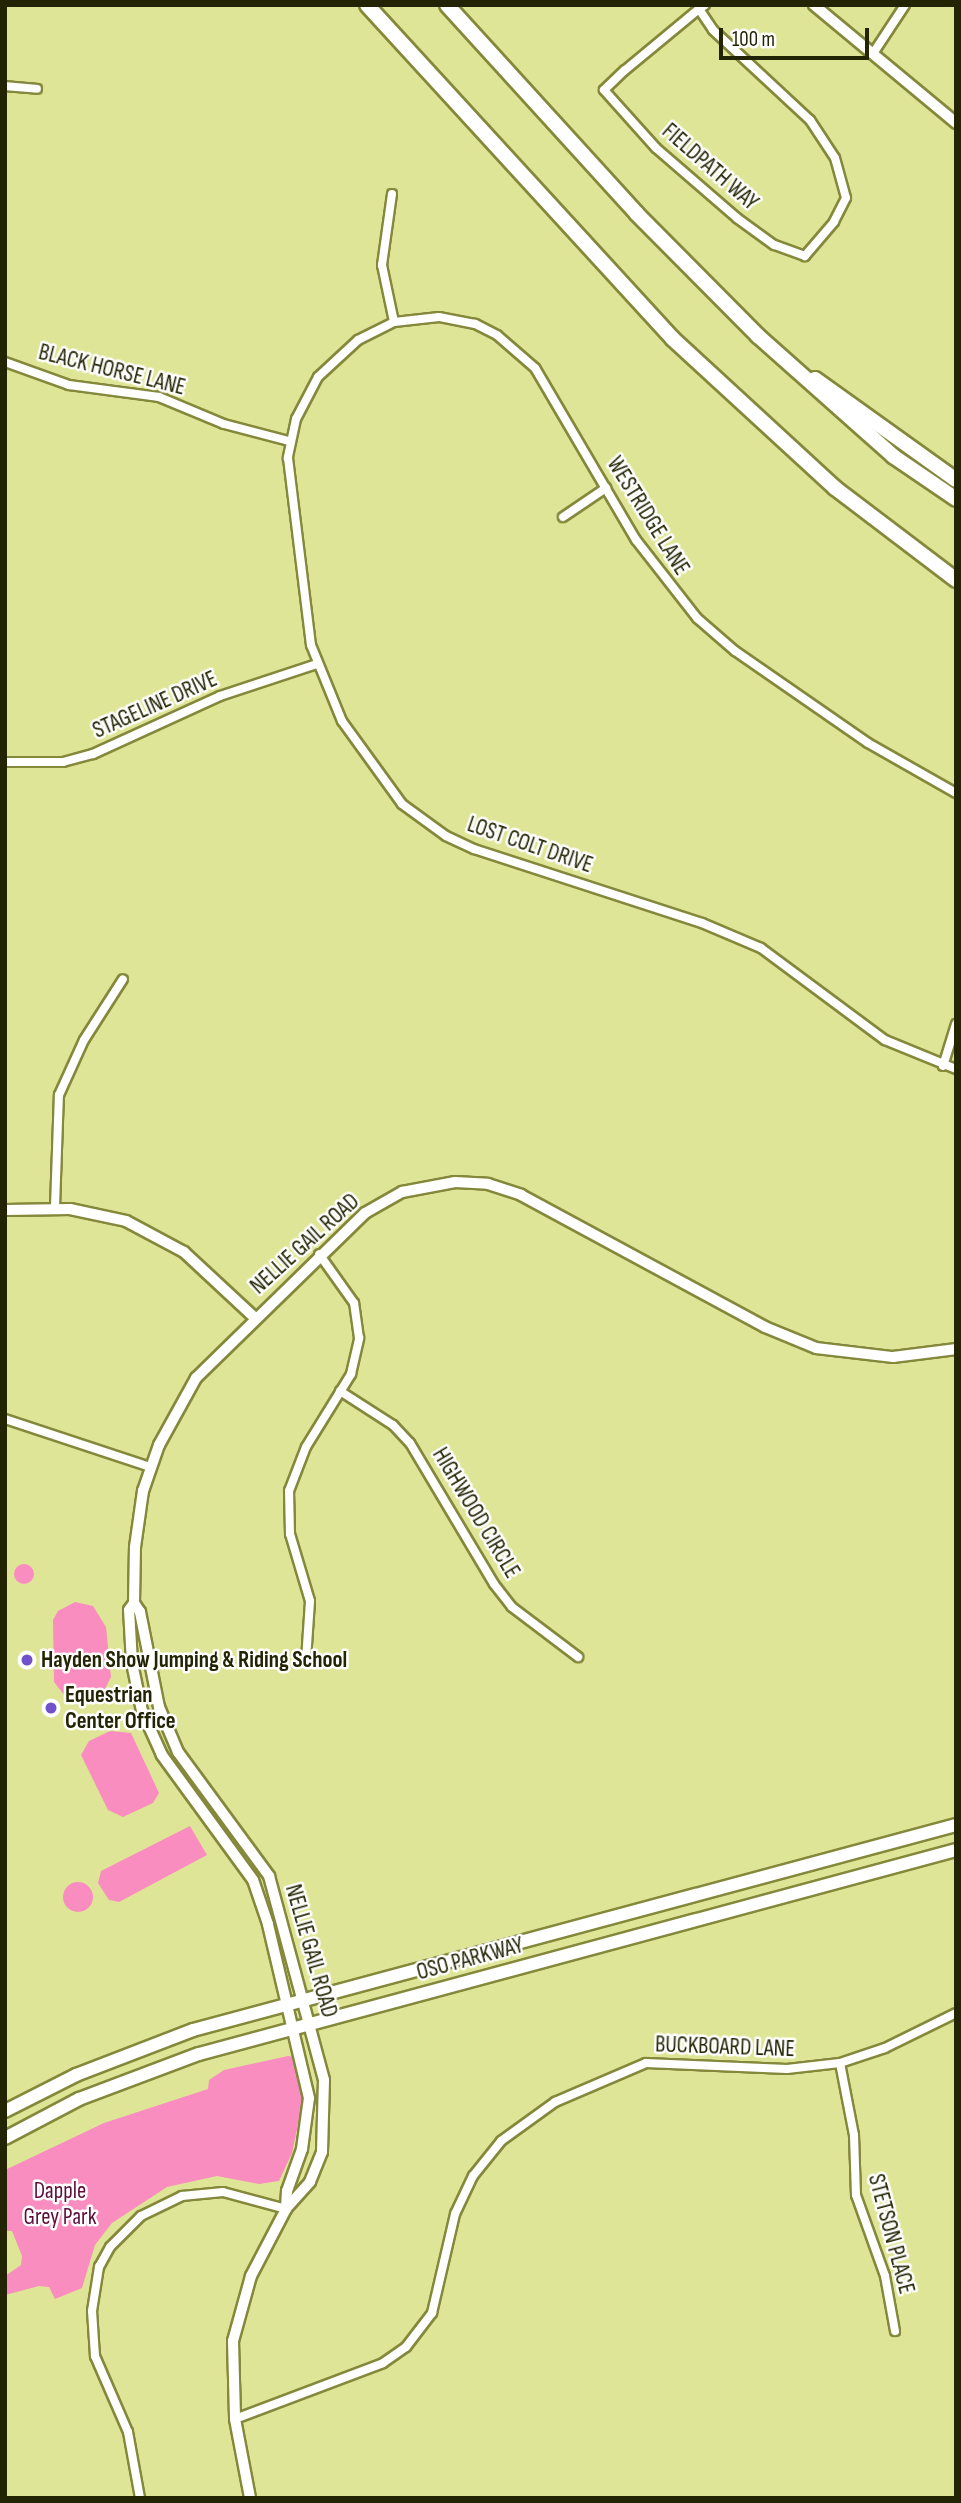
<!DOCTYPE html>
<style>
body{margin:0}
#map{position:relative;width:961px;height:2503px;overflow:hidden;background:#dfe596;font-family:"Sofia Sans Condensed",sans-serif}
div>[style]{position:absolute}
.green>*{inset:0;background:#f98dbf}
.round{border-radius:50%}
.roads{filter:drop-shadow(2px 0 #84883b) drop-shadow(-2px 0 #84883b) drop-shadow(0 2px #84883b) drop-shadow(0 -2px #84883b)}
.minor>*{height:8px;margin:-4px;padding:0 4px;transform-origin:4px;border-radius:4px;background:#fff}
.tertiary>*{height:10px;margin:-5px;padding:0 5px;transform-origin:5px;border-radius:5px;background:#fff}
.primary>*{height:12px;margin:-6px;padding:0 6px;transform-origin:6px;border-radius:6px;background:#fff}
.motorway>*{height:14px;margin:-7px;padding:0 7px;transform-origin:7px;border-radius:7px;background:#fff}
.dots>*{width:19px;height:19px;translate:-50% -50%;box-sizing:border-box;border:4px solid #fff;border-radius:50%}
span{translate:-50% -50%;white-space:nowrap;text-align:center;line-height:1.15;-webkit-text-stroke:5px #fff;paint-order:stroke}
.street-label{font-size:23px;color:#222403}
.poi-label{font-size:23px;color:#222403;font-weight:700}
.left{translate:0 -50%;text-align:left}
.park-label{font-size:23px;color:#5c0d3a}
.frame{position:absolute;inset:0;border:7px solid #222403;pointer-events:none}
.scale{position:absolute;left:719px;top:28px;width:150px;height:32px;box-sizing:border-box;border:4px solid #222403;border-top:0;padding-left:9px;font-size:21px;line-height:24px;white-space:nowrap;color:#222403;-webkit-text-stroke:5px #fff;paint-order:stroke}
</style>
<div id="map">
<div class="green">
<i class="round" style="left:14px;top:1564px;width:20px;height:20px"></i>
<i style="clip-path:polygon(75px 1602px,93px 1606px,106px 1627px,111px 1677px,103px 1693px,88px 1703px,65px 1696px,54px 1682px,53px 1620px,58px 1611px)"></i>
<i style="clip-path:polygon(110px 1731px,131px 1733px,159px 1793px,153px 1803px,123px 1817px,108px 1810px,81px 1755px,89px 1741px)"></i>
<i style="clip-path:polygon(190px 1826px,207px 1855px,119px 1902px,109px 1900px,98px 1883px,101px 1871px)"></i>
<i class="round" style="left:63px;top:1882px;width:30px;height:30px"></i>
<i style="clip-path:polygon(288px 2056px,295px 2057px,301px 2077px,302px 2105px,292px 2153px,279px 2181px,259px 2184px,217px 2176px,167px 2187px,112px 2223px,95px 2245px,82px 2288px,55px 2299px,49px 2287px,39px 2286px,5px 2295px,5px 2276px,21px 2265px,22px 2256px,12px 2231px,5px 2231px,5px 2170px,104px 2123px,208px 2089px,209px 2080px,224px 2070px)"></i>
</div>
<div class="roads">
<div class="minor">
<i style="left:699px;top:9px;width:25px;rotate:56deg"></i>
<i style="left:713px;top:30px;width:132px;rotate:42.9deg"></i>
<i style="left:810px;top:120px;width:45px;rotate:56.7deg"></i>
<i style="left:835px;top:158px;width:41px;rotate:74.6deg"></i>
<i style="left:846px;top:198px;width:27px;rotate:117deg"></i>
<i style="left:834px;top:222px;width:45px;rotate:130.5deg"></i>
<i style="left:805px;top:256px;width:33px;rotate:-160deg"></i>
<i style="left:774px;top:245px;width:46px;rotate:-143.9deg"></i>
<i style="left:737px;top:218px;width:107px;rotate:-139.2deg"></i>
<i style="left:656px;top:148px;width:78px;rotate:-131.9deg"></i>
<i style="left:604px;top:90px;width:28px;rotate:-44deg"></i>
<i style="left:624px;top:71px;width:97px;rotate:-39.6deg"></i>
<i style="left:699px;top:9px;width:7px;rotate:-34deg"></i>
<i style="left:874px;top:52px;width:56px;rotate:-56.6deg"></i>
<i style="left:5px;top:86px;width:32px;rotate:5deg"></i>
<i style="left:392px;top:194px;width:72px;rotate:98deg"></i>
<i style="left:382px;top:265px;width:58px;rotate:78.1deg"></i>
<i style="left:5px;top:362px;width:68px;rotate:19.8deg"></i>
<i style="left:69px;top:385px;width:91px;rotate:7.6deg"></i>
<i style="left:159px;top:397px;width:70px;rotate:22.6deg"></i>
<i style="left:224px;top:424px;width:67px;rotate:14.7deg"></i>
<i style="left:563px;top:517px;width:52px;rotate:-34deg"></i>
<i style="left:5px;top:762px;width:58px"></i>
<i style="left:63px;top:762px;width:31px;rotate:-15deg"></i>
<i style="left:93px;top:754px;width:140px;rotate:-24.5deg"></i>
<i style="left:220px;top:696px;width:102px;rotate:-18.3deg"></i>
<i style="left:956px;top:793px;width:101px;rotate:-150.4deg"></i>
<i style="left:868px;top:743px;width:162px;rotate:-145.3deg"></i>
<i style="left:735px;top:651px;width:50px;rotate:-139deg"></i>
<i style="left:697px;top:618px;width:99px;rotate:-128deg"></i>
<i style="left:636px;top:540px;width:199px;rotate:-120.4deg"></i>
<i style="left:535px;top:368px;width:50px;rotate:-139deg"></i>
<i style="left:497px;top:335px;width:25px;rotate:-153deg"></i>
<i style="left:475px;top:324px;width:37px;rotate:-169deg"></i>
<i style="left:439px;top:317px;width:45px;rotate:173.7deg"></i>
<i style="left:394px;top:322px;width:40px;rotate:153.4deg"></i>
<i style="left:358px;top:340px;width:54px;rotate:137.2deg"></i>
<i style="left:318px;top:377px;width:47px;rotate:117.6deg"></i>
<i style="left:296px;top:419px;width:40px;rotate:102deg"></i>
<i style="left:288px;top:458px;width:188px;rotate:83deg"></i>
<i style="left:311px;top:645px;width:82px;rotate:67.8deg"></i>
<i style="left:342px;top:721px;width:102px;rotate:54.1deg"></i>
<i style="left:402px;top:804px;width:54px;rotate:36deg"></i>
<i style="left:446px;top:836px;width:31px;rotate:25deg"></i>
<i style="left:474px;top:849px;width:240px;rotate:18deg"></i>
<i style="left:702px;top:923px;width:64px;rotate:23deg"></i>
<i style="left:761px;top:948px;width:154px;rotate:36.6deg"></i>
<i style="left:885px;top:1040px;width:77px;rotate:22.2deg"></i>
<i style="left:943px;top:1066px;width:44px;rotate:-72.8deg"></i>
<i style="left:55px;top:1207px;width:112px;rotate:-88deg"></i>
<i style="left:59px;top:1095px;width:60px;rotate:-65.6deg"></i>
<i style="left:84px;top:1040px;width:72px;rotate:-57.4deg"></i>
<i style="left:340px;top:1391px;width:63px;rotate:32.7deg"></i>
<i style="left:393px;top:1425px;width:25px;rotate:47deg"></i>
<i style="left:410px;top:1443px;width:164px;rotate:59.2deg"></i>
<i style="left:494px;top:1584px;width:29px;rotate:52deg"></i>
<i style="left:512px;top:1607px;width:83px;rotate:37.1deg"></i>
<i style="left:5px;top:1419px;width:153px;rotate:18.3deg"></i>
<i style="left:306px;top:1660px;width:59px;rotate:-86.1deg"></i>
<i style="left:310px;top:1601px;width:70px;rotate:-106.6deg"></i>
<i style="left:290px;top:1534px;width:43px;rotate:-91.3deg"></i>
<i style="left:289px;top:1491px;width:47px;rotate:-68.9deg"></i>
<i style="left:306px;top:1447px;width:86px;rotate:-58.3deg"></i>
<i style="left:351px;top:1374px;width:37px;rotate:-77deg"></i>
<i style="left:359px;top:1338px;width:35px;rotate:-98deg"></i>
<i style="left:354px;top:1303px;width:60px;rotate:-125.5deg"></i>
<i style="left:840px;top:2063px;width:73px;rotate:79deg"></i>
<i style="left:854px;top:2135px;width:60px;rotate:88.1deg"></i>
<i style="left:856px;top:2195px;width:86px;rotate:70.3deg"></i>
<i style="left:885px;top:2276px;width:56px;rotate:79.7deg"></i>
<i style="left:235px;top:2419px;width:158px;rotate:-20.7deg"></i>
<i style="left:383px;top:2363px;width:28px;rotate:-35deg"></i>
<i style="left:406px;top:2347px;width:43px;rotate:-52.6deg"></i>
<i style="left:432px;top:2313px;width:102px;rotate:-76.9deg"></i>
<i style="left:455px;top:2214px;width:42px;rotate:-64.7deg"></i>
<i style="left:473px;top:2176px;width:45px;rotate:-51.3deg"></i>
<i style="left:501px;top:2141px;width:67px;rotate:-35.8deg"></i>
<i style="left:555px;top:2102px;width:99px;rotate:-23.2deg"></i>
<i style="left:646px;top:2063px;width:141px;rotate:2.4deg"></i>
<i style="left:787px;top:2069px;width:53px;rotate:-6.5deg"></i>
<i style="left:840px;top:2063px;width:47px;rotate:-18.4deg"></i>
<i style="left:885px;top:2048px;width:79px;rotate:-26.2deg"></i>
<i style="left:140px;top:2498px;width:67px;rotate:-100.3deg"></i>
<i style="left:128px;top:2432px;width:83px;rotate:-113.5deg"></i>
<i style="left:95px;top:2356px;width:45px;rotate:-93.8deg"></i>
<i style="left:92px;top:2311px;width:45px;rotate:-81deg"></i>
<i style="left:99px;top:2267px;width:23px;rotate:-61deg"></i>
<i style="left:110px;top:2247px;width:44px;rotate:-45deg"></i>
<i style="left:141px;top:2216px;width:46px;rotate:-26deg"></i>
<i style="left:182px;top:2196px;width:41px;rotate:-5.6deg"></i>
<i style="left:223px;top:2192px;width:65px;rotate:15.1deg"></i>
</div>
<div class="tertiary">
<i style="left:814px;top:5px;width:185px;rotate:39.7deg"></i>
<i style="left:5px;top:1210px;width:65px;rotate:-0.9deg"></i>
<i style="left:70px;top:1209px;width:57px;rotate:12.1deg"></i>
<i style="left:126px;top:1221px;width:66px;rotate:28.1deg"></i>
<i style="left:184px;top:1252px;width:96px;rotate:42.9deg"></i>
<i style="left:134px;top:1603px;width:11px;rotate:56deg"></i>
<i style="left:140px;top:1612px;width:97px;rotate:78.7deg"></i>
<i style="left:159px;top:1707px;width:49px;rotate:67.1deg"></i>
<i style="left:178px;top:1752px;width:154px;rotate:53.7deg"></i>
<i style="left:269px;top:1876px;width:211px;rotate:74.9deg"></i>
<i style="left:324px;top:2080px;width:72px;rotate:91.6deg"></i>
<i style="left:322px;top:2152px;width:32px;rotate:112deg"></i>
<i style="left:310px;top:2182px;width:36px;rotate:132deg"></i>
<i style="left:286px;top:2209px;width:76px;rotate:117.6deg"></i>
<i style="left:251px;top:2276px;width:67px;rotate:105.5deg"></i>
<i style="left:233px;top:2341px;width:78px;rotate:88.5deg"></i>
<i style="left:235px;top:2419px;width:80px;rotate:79.2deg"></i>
<i style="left:286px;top:2209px;width:18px;rotate:-87deg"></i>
<i style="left:287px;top:2191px;width:45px;rotate:-70.3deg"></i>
<i style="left:302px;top:2149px;width:51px;rotate:-82.2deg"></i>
<i style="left:309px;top:2098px;width:179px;rotate:-103.3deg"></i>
<i style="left:268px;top:1924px;width:46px;rotate:-108.8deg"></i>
<i style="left:253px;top:1880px;width:155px;rotate:-126.1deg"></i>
<i style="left:162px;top:1755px;width:48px;rotate:-114.4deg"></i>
<i style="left:142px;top:1711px;width:49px;rotate:-101.8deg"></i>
<i style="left:132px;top:1663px;width:53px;rotate:-93.2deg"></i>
<i style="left:129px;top:1610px;width:9px;rotate:-54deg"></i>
<i style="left:134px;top:1603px;width:56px;rotate:-89deg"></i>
<i style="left:135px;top:1547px;width:57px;rotate:-81.9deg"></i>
<i style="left:143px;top:1491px;width:49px;rotate:-70.8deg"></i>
<i style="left:159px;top:1445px;width:77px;rotate:-61.1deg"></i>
<i style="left:196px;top:1378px;width:236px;rotate:-44.3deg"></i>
<i style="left:365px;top:1213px;width:43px;rotate:-29.6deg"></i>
<i style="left:402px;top:1192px;width:54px;rotate:-10.7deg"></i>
<i style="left:455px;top:1182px;width:33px;rotate:3deg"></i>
<i style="left:488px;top:1184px;width:35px;rotate:18deg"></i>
<i style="left:521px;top:1195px;width:277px;rotate:28.4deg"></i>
<i style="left:765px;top:1327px;width:55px;rotate:22.4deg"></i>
<i style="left:816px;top:1348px;width:78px;rotate:6.7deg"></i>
<i style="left:893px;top:1357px;width:64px;rotate:-7.2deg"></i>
</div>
<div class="primary">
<i style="left:5px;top:2111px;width:80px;rotate:-26.9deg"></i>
<i style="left:76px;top:2075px;width:125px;rotate:-21deg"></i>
<i style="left:193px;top:2030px;width:790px;rotate:-15.04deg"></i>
<i style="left:5px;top:2138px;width:84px;rotate:-27.8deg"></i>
<i style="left:79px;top:2099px;width:128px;rotate:-20.6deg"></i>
<i style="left:199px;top:2054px;width:784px;rotate:-15.08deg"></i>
</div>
<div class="motorway">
<i style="left:367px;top:5px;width:453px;rotate:47.5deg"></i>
<i style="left:673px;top:339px;width:220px;rotate:42.6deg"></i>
<i style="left:835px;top:488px;width:152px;rotate:37.2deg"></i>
<i style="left:447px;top:5px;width:282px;rotate:47.7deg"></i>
<i style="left:637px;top:214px;width:172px;rotate:45.2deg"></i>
<i style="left:758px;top:336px;width:181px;rotate:41.6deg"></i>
<i style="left:893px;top:456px;width:76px;rotate:34.3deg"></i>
<i style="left:815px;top:379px;width:173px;rotate:35.6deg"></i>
</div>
</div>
<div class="dots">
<i style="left:27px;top:1660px;background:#7252cb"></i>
<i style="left:51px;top:1708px;background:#7252cb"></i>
</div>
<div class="street-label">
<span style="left:710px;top:167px;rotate:41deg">FIELDPATH WAY</span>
<span style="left:112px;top:370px;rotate:14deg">BLACK HORSE LANE</span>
<span style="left:648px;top:516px;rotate:58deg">WESTRIDGE LANE</span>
<span style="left:155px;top:705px;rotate:-24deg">STAGELINE DRIVE</span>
<span style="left:530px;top:845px;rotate:19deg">LOST COLT DRIVE</span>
<span style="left:305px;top:1244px;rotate:-42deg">NELLIE GAIL ROAD</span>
<span style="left:476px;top:1513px;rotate:59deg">HIGHWOOD CIRCLE</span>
<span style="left:311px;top:1951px;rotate:74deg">NELLIE GAIL ROAD</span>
<span style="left:470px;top:1959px;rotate:-15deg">OSO PARKWAY</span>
<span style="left:725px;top:2047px;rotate:2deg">BUCKBOARD LANE</span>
<span style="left:891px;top:2234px;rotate:75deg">STETSON PLACE</span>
</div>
<div class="poi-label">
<span class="left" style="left:41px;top:1660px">Hayden Show Jumping &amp; Riding School</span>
<span class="left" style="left:65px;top:1708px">Equestrian<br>Center Office</span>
</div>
<div class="park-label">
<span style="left:60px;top:2204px">Dapple<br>Grey Park</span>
</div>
<div class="frame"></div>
<div class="scale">100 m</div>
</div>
